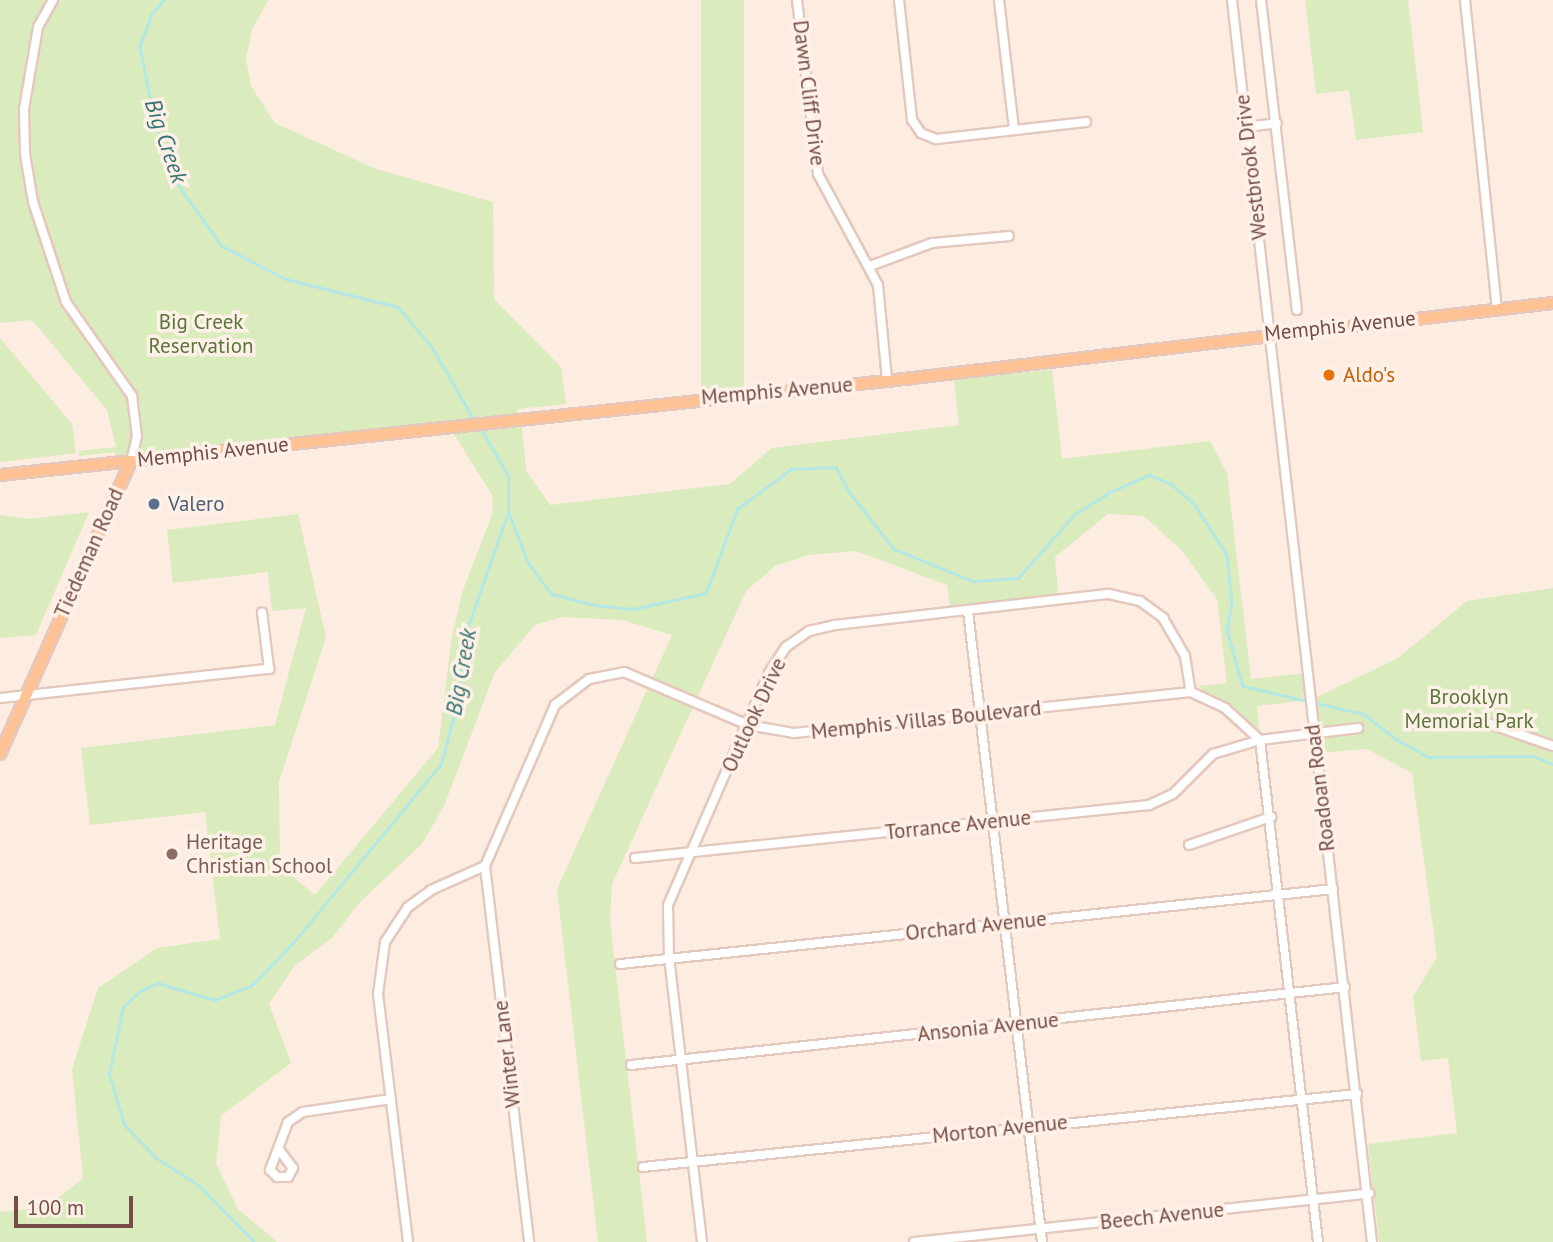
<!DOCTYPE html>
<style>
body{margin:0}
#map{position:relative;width:1553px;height:1242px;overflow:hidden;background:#fdece0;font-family:"PT Sans",sans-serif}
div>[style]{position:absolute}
.green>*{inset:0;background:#daebbe;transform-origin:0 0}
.stream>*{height:2.5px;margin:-1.25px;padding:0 1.25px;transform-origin:1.25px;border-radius:1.25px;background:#b3e8e5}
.roads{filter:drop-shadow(2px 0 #e4c8be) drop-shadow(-2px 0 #e4c8be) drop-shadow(0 2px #e4c8be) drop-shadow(0 -2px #e4c8be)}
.minor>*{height:8px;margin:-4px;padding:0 4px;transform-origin:4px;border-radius:4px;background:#fff}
.major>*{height:10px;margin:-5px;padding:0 5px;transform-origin:5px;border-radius:5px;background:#ffc295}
.dots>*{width:19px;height:19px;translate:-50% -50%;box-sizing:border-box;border:4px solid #fff1e7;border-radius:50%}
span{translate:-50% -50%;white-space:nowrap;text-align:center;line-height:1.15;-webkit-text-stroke:7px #fff1e7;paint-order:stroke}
.street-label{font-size:21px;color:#754d46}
.park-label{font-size:21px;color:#58763b}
.food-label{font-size:21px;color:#c56008}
.left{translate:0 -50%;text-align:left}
.service-label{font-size:21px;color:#4e5e75}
.education-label{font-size:21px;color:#785e54}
.water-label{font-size:23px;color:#367573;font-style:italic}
.scale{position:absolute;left:14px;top:1196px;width:119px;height:32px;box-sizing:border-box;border:4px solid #754d46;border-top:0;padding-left:9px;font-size:21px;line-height:24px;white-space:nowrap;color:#754d46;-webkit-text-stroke:5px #fff1e7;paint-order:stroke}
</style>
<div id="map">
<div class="green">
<i style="clip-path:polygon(0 0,268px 0,252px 30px,246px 59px,251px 86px,275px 123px,376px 169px,493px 202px,494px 299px,561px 367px,566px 404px,517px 409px,517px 419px,114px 463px,115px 452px,79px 456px,79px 451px,116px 447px,107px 410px,32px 320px,0 323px)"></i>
<i style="left:701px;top:0;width:43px;height:388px"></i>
<i style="clip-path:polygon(1305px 0,1408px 0,1423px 132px,1356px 140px,1349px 90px,1316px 94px)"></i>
<i style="clip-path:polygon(0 338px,72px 424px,76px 453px,0 462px)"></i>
<i style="clip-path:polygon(1052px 370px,1062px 459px,1210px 441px,1227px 473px,1251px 679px,1307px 673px,1311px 700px,1398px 658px,1467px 601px,1553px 588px,1553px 1242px,1379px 1242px,1368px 1144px,1457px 1133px,1448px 1058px,1421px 1061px,1413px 997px,1437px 957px,1412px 773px,1367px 749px,1316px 753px,1310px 700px,1257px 706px,1259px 730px,1198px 686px,1227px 683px,1217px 599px,1182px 551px,1144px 516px,1108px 514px,1055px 557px,1058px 594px,950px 606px,947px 585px,856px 551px,808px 555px,775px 566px,746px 591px,612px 884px,610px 921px,647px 1242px,598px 1242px,557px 889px,672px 635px,622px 620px,564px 617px,536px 624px,495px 672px,444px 806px,422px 844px,360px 902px,332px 938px,295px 965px,269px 1004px,291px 1063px,221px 1116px,216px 1164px,238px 1209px,277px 1242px,0 1242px,0 1212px,46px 1207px,83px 1178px,72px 1069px,98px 988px,157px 948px,220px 939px,205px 812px,90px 825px,81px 748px,275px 725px,306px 608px,272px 611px,268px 572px,173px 583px,167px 530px,298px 514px,326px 637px,279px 782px,280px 866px,315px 895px,438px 748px,452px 636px,462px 593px,493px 512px,492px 495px,454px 434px,522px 427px,526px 471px,550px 505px,730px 484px,772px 448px,959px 425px,954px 379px)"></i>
<i style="clip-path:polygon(89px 512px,36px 635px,0 638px,0 515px,30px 519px)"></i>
</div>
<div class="stream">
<i style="left:164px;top:0;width:19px;rotate:129deg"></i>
<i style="left:152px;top:15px;width:34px;rotate:111deg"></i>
<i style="left:140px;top:47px;width:81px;rotate:78.6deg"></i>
<i style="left:156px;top:126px;width:68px;rotate:68.4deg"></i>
<i style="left:181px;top:189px;width:70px;rotate:54.3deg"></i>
<i style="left:222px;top:246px;width:72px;rotate:27.3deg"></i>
<i style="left:286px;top:279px;width:115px;rotate:14deg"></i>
<i style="left:398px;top:307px;width:52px;rotate:49.6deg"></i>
<i style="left:432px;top:347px;width:86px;rotate:59.8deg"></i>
<i style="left:509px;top:513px;width:55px;rotate:68.6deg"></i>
<i style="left:529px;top:564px;width:38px;rotate:53deg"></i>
<i style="left:552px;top:594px;width:44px;rotate:14.3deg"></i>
<i style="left:595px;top:605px;width:38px;rotate:6deg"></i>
<i style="left:633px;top:609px;width:75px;rotate:-12.4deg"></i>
<i style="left:706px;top:593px;width:90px;rotate:-69.7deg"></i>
<i style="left:737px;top:509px;width:67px;rotate:-36.5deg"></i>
<i style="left:791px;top:469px;width:45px;rotate:-2.5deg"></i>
<i style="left:836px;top:467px;width:26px;rotate:62deg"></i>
<i style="left:848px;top:490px;width:75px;rotate:52.1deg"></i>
<i style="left:894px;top:549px;width:85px;rotate:22.1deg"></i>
<i style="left:973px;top:581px;width:45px;rotate:-3.8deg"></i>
<i style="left:1018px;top:578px;width:86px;rotate:-48.3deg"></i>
<i style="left:1075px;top:514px;width:39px;rotate:-32deg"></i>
<i style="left:1108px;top:493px;width:45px;rotate:-23.7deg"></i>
<i style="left:1149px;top:475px;width:22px;rotate:21deg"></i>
<i style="left:1170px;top:483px;width:33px;rotate:41deg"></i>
<i style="left:1195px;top:505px;width:59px;rotate:57.4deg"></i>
<i style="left:1227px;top:555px;width:48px;rotate:84.1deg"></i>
<i style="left:1232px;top:603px;width:27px;rotate:100deg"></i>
<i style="left:1227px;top:630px;width:58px;rotate:74.1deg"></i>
<i style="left:1243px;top:686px;width:124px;rotate:13deg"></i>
<i style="left:1364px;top:714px;width:41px;rotate:38deg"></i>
<i style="left:1396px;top:739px;width:38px;rotate:29deg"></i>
<i style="left:1429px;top:757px;width:104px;rotate:-0.6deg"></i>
<i style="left:1533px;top:756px;width:22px;rotate:22deg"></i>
<i style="left:254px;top:1242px;width:78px;rotate:-134.5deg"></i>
<i style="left:199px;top:1186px;width:51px;rotate:-146.9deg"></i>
<i style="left:156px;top:1158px;width:46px;rotate:-134.1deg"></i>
<i style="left:124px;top:1125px;width:53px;rotate:-106.4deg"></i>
<i style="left:109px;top:1074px;width:68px;rotate:-78.2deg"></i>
<i style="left:123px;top:1007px;width:23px;rotate:-43deg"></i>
<i style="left:140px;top:991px;width:20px;rotate:-24deg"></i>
<i style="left:158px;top:983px;width:59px;rotate:16.6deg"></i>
<i style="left:215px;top:1000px;width:40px;rotate:-22deg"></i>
<i style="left:252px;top:985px;width:59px;rotate:-45.7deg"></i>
<i style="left:293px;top:943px;width:232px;rotate:-50.4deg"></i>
<i style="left:441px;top:764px;width:69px;rotate:-75deg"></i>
<i style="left:459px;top:697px;width:62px;rotate:-84.5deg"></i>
<i style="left:465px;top:635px;width:130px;rotate:-70.7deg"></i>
<i style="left:508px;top:512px;width:36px;rotate:-90deg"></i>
<i style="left:508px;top:476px;width:58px;rotate:-120.1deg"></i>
</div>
<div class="roads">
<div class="minor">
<i style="left:53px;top:0;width:31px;rotate:119deg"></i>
<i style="left:38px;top:27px;width:83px;rotate:99.7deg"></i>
<i style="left:24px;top:109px;width:45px;rotate:88.7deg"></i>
<i style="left:25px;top:154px;width:49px;rotate:80.5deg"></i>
<i style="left:33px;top:202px;width:105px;rotate:71.7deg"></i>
<i style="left:66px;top:302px;width:115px;rotate:54.9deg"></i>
<i style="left:132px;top:396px;width:40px;rotate:82.9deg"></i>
<i style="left:137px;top:436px;width:26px;rotate:103deg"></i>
<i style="left:797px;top:0;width:175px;rotate:83.1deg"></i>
<i style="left:818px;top:174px;width:126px;rotate:61.6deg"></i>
<i style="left:878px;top:285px;width:96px;rotate:84.6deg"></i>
<i style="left:899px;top:0;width:121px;rotate:83.8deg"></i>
<i style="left:912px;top:120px;width:16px;rotate:55deg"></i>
<i style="left:921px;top:133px;width:16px;rotate:22deg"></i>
<i style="left:936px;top:139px;width:151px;rotate:-6.5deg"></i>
<i style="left:999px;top:0;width:130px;rotate:83.4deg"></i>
<i style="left:1232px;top:0;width:1250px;rotate:83.57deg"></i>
<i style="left:1261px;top:0;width:312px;rotate:83.4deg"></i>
<i style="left:1465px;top:0;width:311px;rotate:84.1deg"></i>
<i style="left:1246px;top:127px;width:31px;rotate:-7deg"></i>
<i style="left:870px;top:266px;width:66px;rotate:-20.4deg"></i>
<i style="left:932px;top:243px;width:77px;rotate:-5.2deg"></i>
<i style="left:968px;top:611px;width:635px;rotate:83.31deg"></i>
<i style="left:0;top:698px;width:271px;rotate:-6.2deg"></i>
<i style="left:269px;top:669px;width:57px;rotate:-97deg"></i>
<i style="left:1422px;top:720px;width:59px;rotate:1deg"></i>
<i style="left:1481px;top:721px;width:76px;rotate:19.1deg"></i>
<i style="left:1189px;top:845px;width:87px;rotate:-18.9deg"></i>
<i style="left:635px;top:858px;width:517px;rotate:-5.89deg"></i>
<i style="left:1149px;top:805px;width:26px;rotate:-25deg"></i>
<i style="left:1173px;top:794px;width:57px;rotate:-45deg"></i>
<i style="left:1213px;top:754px;width:49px;rotate:-16.6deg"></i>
<i style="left:1260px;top:740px;width:505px;rotate:83.41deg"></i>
<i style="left:485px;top:866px;width:379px;rotate:83.3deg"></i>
<i style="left:620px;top:964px;width:717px;rotate:-6deg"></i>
<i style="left:631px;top:1065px;width:718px;rotate:-6.23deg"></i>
<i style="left:280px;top:1151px;width:21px;rotate:53deg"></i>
<i style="left:293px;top:1168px;width:10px;rotate:119deg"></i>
<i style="left:288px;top:1177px;width:11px;rotate:180deg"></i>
<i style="left:277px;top:1177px;width:10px;rotate:-135deg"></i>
<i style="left:270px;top:1170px;width:51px;rotate:-69.4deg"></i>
<i style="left:288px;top:1122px;width:18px;rotate:-34deg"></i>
<i style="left:303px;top:1112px;width:89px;rotate:-8.4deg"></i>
<i style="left:643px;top:1167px;width:718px;rotate:-5.84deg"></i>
<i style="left:408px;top:1242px;width:250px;rotate:-96.9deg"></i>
<i style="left:378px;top:994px;width:52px;rotate:-82.3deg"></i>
<i style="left:385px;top:942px;width:42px;rotate:-56.7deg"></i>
<i style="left:408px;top:907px;width:29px;rotate:-36deg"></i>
<i style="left:431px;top:890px;width:59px;rotate:-24deg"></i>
<i style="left:485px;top:866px;width:176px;rotate:-66.5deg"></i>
<i style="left:555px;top:705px;width:43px;rotate:-37.4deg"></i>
<i style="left:589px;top:679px;width:36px;rotate:-11deg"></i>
<i style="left:624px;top:672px;width:135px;rotate:23.1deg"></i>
<i style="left:748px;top:725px;width:47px;rotate:9.9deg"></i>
<i style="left:794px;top:733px;width:399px;rotate:-5.9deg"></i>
<i style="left:1191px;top:692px;width:38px;rotate:25deg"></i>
<i style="left:1225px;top:708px;width:47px;rotate:42.4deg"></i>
<i style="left:1260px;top:740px;width:99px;rotate:-7deg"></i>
<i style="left:702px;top:1242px;width:287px;rotate:-96.6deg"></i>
<i style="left:669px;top:957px;width:52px;rotate:-91.1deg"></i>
<i style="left:668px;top:905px;width:253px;rotate:-66.5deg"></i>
<i style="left:769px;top:673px;width:31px;rotate:-57deg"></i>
<i style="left:786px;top:647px;width:28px;rotate:-35deg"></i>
<i style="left:809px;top:631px;width:27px;rotate:-13deg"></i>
<i style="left:835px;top:625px;width:276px;rotate:-6.5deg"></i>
<i style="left:1109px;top:594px;width:32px;rotate:13deg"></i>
<i style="left:1140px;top:601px;width:29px;rotate:36deg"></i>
<i style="left:1163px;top:618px;width:44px;rotate:59.9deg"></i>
<i style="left:1185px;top:656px;width:36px;rotate:81deg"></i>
<i style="left:914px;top:1242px;width:458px;rotate:-6.1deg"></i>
</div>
<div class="major">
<i style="left:0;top:475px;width:892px;rotate:-6.05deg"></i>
<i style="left:887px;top:381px;width:671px;rotate:-6.68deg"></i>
<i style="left:0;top:754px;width:321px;rotate:-65.9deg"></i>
</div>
</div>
<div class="dots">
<i style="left:1329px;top:375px;background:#e8710a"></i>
<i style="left:154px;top:504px;background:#5c6f8a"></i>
<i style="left:172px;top:854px;background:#8d6e63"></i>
</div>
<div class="street-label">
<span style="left:809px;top:93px;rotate:83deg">Dawn Cliff Drive</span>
<span style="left:1251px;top:167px;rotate:-97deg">Westbrook Drive</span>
<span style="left:1340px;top:326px;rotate:-6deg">Memphis Avenue</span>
<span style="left:777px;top:391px;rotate:-5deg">Memphis Avenue</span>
<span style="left:213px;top:452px;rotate:-6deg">Memphis Avenue</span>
<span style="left:89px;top:553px;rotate:-66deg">Tiedeman Road</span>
<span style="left:754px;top:715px;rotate:-65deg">Outlook Drive</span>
<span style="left:926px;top:720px;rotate:-6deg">Memphis Villas Boulevard</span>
<span style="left:1320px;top:788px;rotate:-97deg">Roadoan Road</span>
<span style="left:958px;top:825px;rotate:-6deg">Torrance Avenue</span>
<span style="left:976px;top:926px;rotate:-6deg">Orchard Avenue</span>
<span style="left:988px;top:1027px;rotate:-6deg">Ansonia Avenue</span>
<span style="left:507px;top:1054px;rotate:-97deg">Winter Lane</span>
<span style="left:1000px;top:1129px;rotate:-6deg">Morton Avenue</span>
<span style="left:1162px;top:1216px;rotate:-6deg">Beech Avenue</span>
</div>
<div class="park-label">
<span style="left:201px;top:334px">Big Creek<br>Reservation</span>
<span style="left:1469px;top:709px">Brooklyn<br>Memorial Park</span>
</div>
<div class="food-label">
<span class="left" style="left:1343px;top:375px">Aldo's</span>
</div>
<div class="service-label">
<span class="left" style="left:168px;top:504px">Valero</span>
</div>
<div class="education-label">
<span class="left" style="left:186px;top:854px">Heritage<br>Christian School</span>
</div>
<div class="water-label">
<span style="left:166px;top:141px;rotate:71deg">Big Creek</span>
<span style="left:461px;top:672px;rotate:-80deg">Big Creek</span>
</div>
<div class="scale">100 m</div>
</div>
